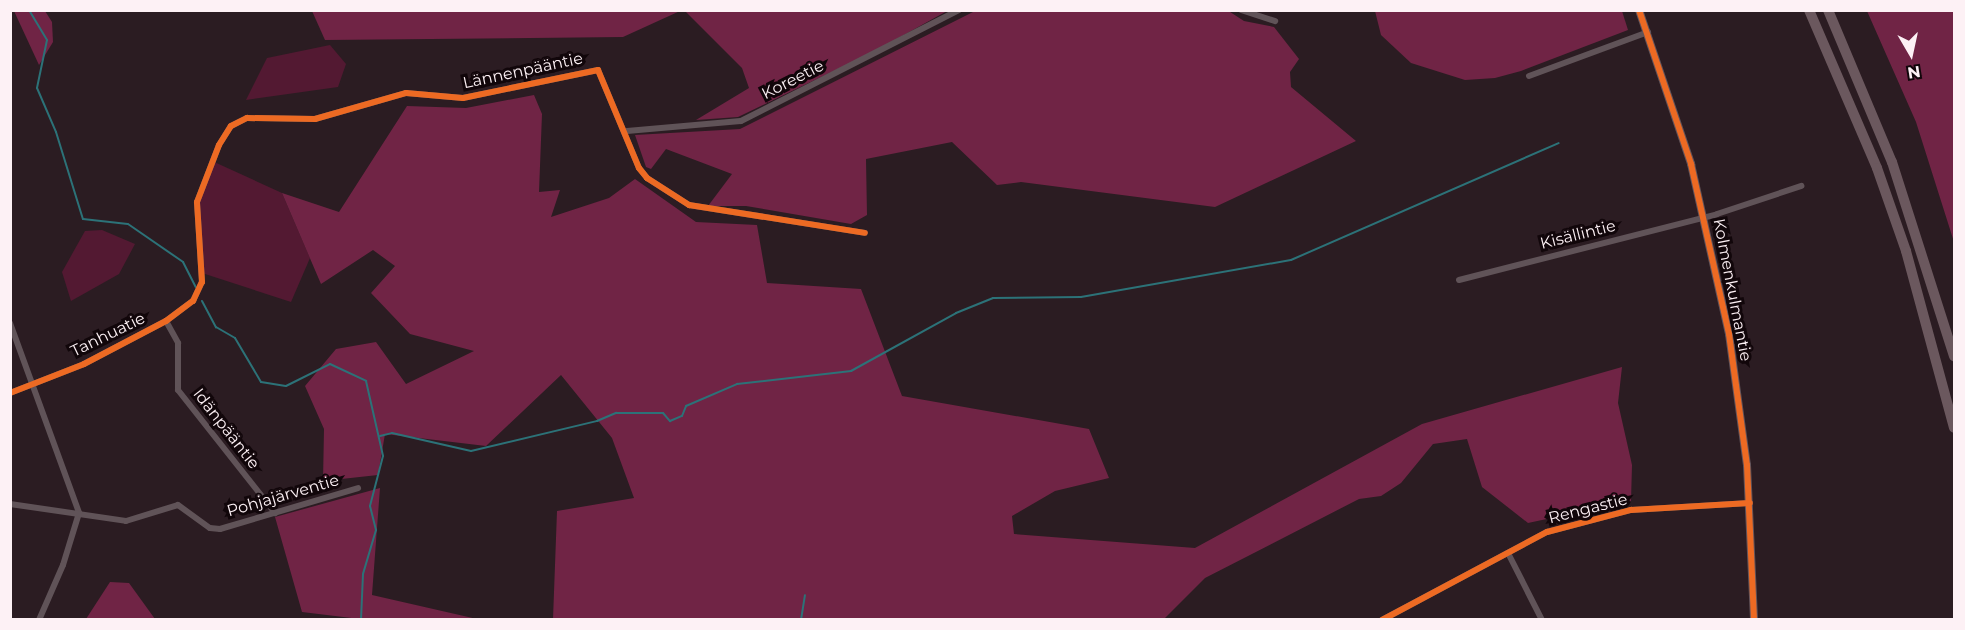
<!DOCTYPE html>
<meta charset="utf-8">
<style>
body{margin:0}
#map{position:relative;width:1965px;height:630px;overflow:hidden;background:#2b1c22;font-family:Montserrat,sans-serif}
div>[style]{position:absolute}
.green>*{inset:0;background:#531932}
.forest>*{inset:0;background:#702445}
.stream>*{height:2px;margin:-1px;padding:0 1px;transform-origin:1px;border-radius:1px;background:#2c7278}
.street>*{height:6px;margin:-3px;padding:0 3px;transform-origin:3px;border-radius:3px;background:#605358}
.secondary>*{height:8px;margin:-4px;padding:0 4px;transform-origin:4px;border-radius:4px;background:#64545a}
.highway>*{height:10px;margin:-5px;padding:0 5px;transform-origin:5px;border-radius:5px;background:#6b585e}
.cycleway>*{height:6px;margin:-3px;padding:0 3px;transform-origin:3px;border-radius:3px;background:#ed6a23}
span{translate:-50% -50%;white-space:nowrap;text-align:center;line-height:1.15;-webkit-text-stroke:6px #11060a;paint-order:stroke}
.street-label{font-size:16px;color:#fdf1f5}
.frame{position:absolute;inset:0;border:12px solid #fdf1f5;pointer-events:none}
.north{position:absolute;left:1881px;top:24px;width:60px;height:60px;-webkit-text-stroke:4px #11060a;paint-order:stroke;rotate:171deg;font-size:16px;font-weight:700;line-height:24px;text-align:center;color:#fdf1f5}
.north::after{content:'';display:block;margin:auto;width:21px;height:27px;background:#fdf1f5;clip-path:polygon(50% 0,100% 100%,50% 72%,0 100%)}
</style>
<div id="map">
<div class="green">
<i style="clip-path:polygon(330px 45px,346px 64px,338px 87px,246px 100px,267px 58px)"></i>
<i style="clip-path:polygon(212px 161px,282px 193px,310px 258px,291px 302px,202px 273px,197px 202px)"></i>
<i style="clip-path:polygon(102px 230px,135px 244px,119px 274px,71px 301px,62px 272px,85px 231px)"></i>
</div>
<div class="forest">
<i style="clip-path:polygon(1227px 10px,1244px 21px,1274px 27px,1299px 59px,1290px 72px,1291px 87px,1356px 141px,1215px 207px,1021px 182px,997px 185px,952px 142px,866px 159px,867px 215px,851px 224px,746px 206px,708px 206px,732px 174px,666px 149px,651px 169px,646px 167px,635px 135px,740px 129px,975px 11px)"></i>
<i style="clip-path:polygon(14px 11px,45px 11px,52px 22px,53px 42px,39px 65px)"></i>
<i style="clip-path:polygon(312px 11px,680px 11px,623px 37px,325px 40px)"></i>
<i style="clip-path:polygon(685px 11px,947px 11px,875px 51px,738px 117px,696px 120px,749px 88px,742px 68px)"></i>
<i style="clip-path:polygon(1375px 11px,1622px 11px,1628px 30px,1521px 71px,1495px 78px,1465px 80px,1411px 63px,1381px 35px)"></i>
<i style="clip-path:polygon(1867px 11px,1954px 11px,1954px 242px,1916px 122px)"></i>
<i style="clip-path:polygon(534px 95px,542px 114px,539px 192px,560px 190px,551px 217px,609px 198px,635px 179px,696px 222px,757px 225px,767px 283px,861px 289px,902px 396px,1089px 429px,1109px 478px,1055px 491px,1012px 516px,1014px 534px,1195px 548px,1422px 424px,1622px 367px,1618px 403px,1632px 465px,1631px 501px,1528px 523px,1482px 487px,1467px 439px,1433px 444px,1401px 483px,1381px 496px,1359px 499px,1205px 578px,1164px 619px,553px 619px,557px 511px,634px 498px,612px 438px,561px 375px,486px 446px,385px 434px,378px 475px,323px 481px,324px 429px,305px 386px,336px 349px,376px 342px,406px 384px,474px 351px,410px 334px,371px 293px,395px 266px,373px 250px,321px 284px,282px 193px,339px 212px,407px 106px,466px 108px)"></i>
<i style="clip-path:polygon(380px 488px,372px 595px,477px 619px,368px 620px,302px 612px,275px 517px)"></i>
<i style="clip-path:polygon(110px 582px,129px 583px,155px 619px,86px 619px)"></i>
</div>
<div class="stream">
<i style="left:29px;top:10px;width:35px;rotate:59deg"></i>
<i style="left:47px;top:40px;width:49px;rotate:101.8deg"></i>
<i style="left:37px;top:88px;width:48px;rotate:66.6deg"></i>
<i style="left:56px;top:132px;width:91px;rotate:72.8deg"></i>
<i style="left:83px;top:219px;width:45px;rotate:6.3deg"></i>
<i style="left:128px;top:224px;width:67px;rotate:34.6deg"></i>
<i style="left:183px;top:262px;width:28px;rotate:63deg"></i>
<i style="left:202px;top:301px;width:30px;rotate:62deg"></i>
<i style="left:216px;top:327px;width:22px;rotate:30deg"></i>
<i style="left:235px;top:338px;width:51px;rotate:59.4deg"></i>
<i style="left:261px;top:382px;width:25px;rotate:9deg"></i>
<i style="left:286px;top:386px;width:49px;rotate:-26.6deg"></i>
<i style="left:330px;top:364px;width:40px;rotate:25deg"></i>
<i style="left:366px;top:381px;width:77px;rotate:77.2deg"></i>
<i style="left:383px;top:456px;width:52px;rotate:104.6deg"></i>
<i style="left:370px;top:506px;width:25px;rotate:76deg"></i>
<i style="left:376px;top:530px;width:46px;rotate:106.5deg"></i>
<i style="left:363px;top:574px;width:46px;rotate:92.5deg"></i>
<i style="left:380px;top:436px;width:12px;rotate:-14deg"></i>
<i style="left:392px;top:433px;width:81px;rotate:12.8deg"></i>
<i style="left:471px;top:451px;width:130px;rotate:-13.4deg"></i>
<i style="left:597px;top:421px;width:21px;rotate:-23deg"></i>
<i style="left:616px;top:413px;width:47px"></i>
<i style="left:663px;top:413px;width:11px;rotate:49deg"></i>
<i style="left:670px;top:421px;width:13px;rotate:-23deg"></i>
<i style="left:682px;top:416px;width:11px;rotate:-68deg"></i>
<i style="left:686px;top:406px;width:56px;rotate:-23.3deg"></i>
<i style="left:737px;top:384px;width:115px;rotate:-6.5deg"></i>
<i style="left:851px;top:371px;width:120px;rotate:-28.9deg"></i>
<i style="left:956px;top:313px;width:40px;rotate:-22deg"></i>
<i style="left:993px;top:298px;width:88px;rotate:-0.7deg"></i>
<i style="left:1081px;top:297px;width:213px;rotate:-10deg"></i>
<i style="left:1291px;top:260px;width:292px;rotate:-23.6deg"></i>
<i style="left:723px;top:619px;width:1px;rotate:90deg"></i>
<i style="left:801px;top:620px;width:25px;rotate:-81deg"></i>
</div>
<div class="street">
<i style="left:1241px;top:10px;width:36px;rotate:18deg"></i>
<i style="left:1529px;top:76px;width:127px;rotate:-20.3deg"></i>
<i style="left:627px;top:131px;width:114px;rotate:-5deg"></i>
<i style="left:741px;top:121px;width:245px;rotate:-27deg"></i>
<i style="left:1459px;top:280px;width:266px;rotate:-14.3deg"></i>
<i style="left:1717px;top:214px;width:89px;rotate:-18.4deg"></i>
<i style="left:166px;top:321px;width:25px;rotate:61deg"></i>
<i style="left:178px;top:343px;width:47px;rotate:90deg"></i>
<i style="left:178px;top:390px;width:157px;rotate:51.7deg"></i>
<i style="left:10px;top:323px;width:202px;rotate:70deg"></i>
<i style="left:79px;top:513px;width:54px;rotate:107.1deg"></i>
<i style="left:63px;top:565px;width:60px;rotate:113.6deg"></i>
<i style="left:10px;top:393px;width:79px;rotate:-21.4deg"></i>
<i style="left:84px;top:364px;width:93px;rotate:-27.7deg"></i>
<i style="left:166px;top:321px;width:34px;rotate:-37deg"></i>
<i style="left:193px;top:301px;width:21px;rotate:-65deg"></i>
<i style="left:202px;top:282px;width:80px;rotate:-93.6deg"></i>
<i style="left:197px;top:202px;width:61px;rotate:-68.9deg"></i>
<i style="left:219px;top:145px;width:22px;rotate:-58deg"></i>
<i style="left:231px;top:126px;width:18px;rotate:-27deg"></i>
<i style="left:247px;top:118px;width:68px;rotate:0.8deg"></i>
<i style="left:315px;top:119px;width:95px;rotate:-15.9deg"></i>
<i style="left:406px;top:93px;width:57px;rotate:5deg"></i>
<i style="left:463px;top:98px;width:138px;rotate:-11.7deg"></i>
<i style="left:598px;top:70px;width:106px;rotate:67.3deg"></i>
<i style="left:639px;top:168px;width:13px;rotate:51deg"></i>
<i style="left:647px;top:178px;width:50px;rotate:32.7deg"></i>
<i style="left:689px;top:205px;width:178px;rotate:9deg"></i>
<i style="left:10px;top:504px;width:117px;rotate:8.3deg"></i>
<i style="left:126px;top:521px;width:54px;rotate:-17.1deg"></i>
<i style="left:178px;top:505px;width:39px;rotate:36deg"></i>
<i style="left:210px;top:528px;width:10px;rotate:6deg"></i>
<i style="left:220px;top:529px;width:144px;rotate:-16.5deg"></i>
<i style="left:1508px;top:553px;width:75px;rotate:63.1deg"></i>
<i style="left:1382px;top:620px;width:187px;rotate:-28.1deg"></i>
<i style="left:1547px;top:532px;width:87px;rotate:-14.7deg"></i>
<i style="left:1631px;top:510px;width:119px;rotate:-3.4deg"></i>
</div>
<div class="secondary">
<i style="left:1639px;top:10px;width:163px;rotate:71.3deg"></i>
<i style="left:1691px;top:164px;width:174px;rotate:77.4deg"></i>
<i style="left:1729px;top:334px;width:132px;rotate:82.2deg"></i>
<i style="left:1747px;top:465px;width:155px;rotate:87.4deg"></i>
</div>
<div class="highway">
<i style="left:1809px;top:10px;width:172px;rotate:66.7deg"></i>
<i style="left:1877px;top:168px;width:88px;rotate:70.7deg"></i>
<i style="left:1906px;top:251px;width:183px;rotate:74.8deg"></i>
<i style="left:1828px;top:10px;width:165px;rotate:67.2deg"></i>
<i style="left:1892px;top:162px;width:204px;rotate:72.3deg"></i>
</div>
<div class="cycleway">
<i style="left:1639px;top:10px;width:163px;rotate:71.3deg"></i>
<i style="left:1691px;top:164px;width:174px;rotate:77.4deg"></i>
<i style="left:1729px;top:334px;width:132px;rotate:82.2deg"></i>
<i style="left:1747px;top:465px;width:155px;rotate:87.4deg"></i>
<i style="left:10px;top:393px;width:79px;rotate:-21.4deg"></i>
<i style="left:84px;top:364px;width:93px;rotate:-27.7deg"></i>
<i style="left:166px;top:321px;width:34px;rotate:-37deg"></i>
<i style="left:193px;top:301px;width:21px;rotate:-65deg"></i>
<i style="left:202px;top:282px;width:80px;rotate:-93.6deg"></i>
<i style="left:197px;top:202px;width:61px;rotate:-68.9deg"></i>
<i style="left:219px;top:145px;width:22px;rotate:-58deg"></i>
<i style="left:231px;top:126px;width:18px;rotate:-27deg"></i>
<i style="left:247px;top:118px;width:68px;rotate:0.8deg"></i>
<i style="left:315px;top:119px;width:95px;rotate:-15.9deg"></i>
<i style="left:406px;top:93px;width:57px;rotate:5deg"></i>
<i style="left:463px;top:98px;width:138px;rotate:-11.7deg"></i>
<i style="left:598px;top:70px;width:106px;rotate:67.3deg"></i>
<i style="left:639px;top:168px;width:13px;rotate:51deg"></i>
<i style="left:647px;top:178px;width:50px;rotate:32.7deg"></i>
<i style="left:689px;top:205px;width:178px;rotate:9deg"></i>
<i style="left:1382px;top:620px;width:187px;rotate:-28.1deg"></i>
<i style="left:1547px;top:532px;width:87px;rotate:-14.7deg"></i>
<i style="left:1631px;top:510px;width:119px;rotate:-3.4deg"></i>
</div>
<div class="street-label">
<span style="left:523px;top:71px;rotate:-12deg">Lännenpääntie</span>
<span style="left:793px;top:80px;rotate:-27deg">Koreetie</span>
<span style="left:1578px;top:235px;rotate:-14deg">Kisällintie</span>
<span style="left:1732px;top:290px;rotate:79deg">Kolmenkulmantie</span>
<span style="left:108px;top:335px;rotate:-26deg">Tanhuatie</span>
<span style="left:226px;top:429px;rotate:52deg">Idänpääntie</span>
<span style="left:283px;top:496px;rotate:-16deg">Pohjajärventie</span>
<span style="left:1588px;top:509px;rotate:-14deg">Rengastie</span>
</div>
<div class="frame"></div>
<div class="north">N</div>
</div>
